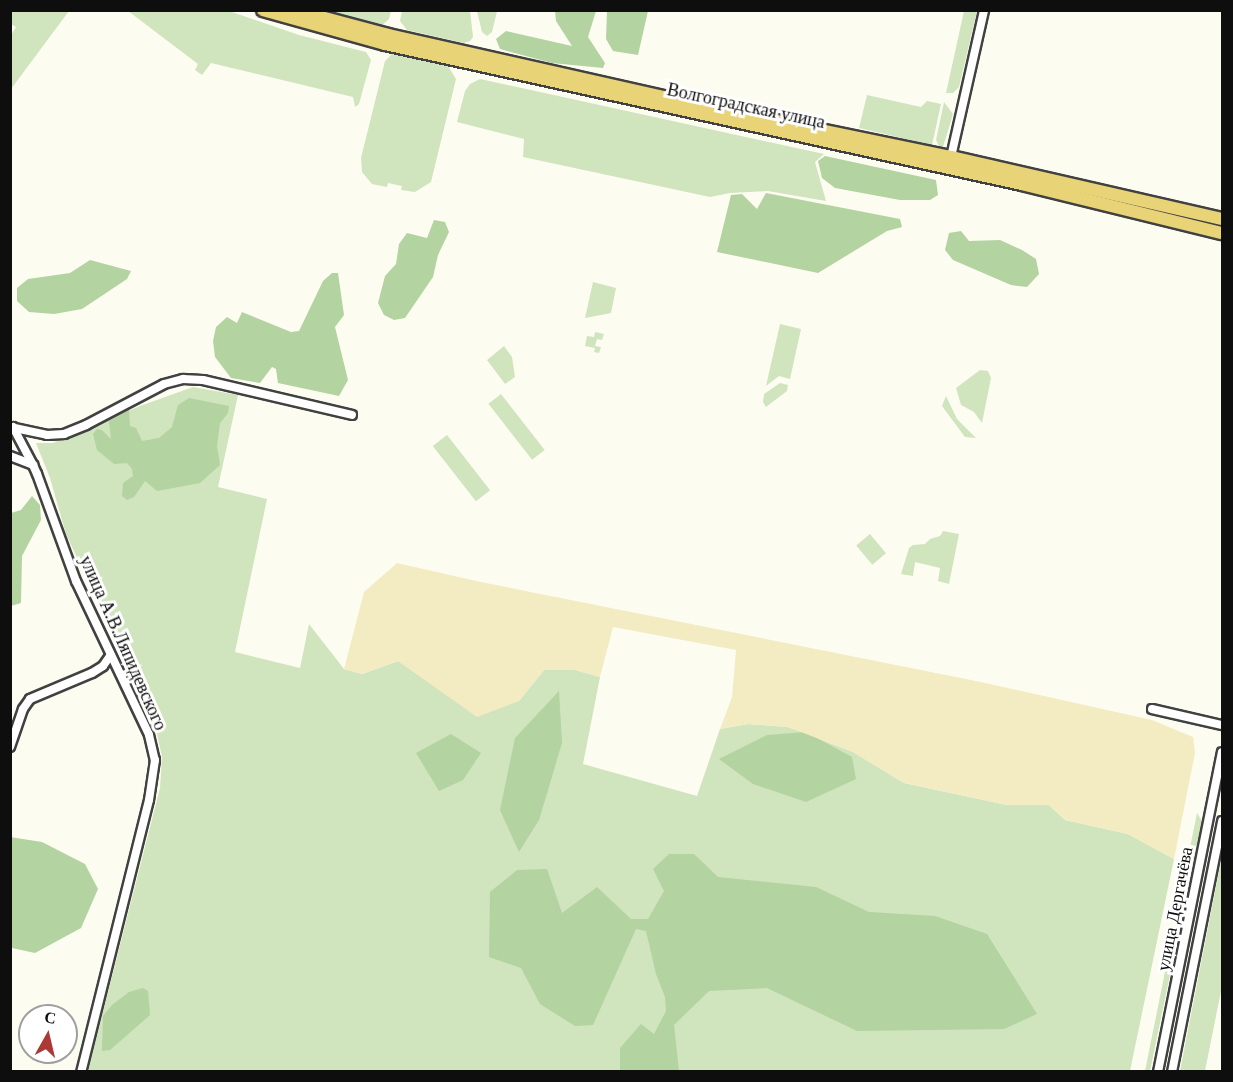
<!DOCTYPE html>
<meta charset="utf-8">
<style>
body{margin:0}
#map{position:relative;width:1233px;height:1082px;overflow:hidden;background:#fdfcf1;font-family:"Times New Roman",serif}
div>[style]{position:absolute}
.green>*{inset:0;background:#d0e4be;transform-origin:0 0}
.forest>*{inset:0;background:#b3d3a0}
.sand>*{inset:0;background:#f3ecc3}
.roads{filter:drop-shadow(2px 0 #414141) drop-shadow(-2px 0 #414141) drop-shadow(0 2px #414141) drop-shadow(0 -2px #414141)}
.minor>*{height:8px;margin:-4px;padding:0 4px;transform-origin:4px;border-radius:4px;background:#fff}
.primary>*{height:12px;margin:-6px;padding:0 6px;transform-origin:6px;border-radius:6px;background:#e8d377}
span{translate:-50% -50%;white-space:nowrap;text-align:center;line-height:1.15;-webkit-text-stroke:6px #fff;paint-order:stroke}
.street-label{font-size:18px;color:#0e0e0e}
.frame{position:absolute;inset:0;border:12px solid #0e0e0e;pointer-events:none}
.north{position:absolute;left:18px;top:1004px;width:60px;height:60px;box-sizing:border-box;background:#fff;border:2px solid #9f9f9f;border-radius:50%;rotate:8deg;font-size:16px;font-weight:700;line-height:24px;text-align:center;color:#0e0e0e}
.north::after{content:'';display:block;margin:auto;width:21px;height:27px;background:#ad3937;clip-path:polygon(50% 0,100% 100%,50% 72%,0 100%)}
</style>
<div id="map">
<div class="green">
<i style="clip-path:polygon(11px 10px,69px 11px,11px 89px,11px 35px,16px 27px,11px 24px)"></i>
<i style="clip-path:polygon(128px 11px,229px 11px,299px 35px,366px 52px,371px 60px,359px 104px,355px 107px,353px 97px,211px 63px,202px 75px,195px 70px,198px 64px)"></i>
<i style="clip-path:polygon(319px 11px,391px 11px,389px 19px,378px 29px,375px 25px)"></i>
<i style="clip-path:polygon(402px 11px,470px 11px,473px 37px,470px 41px,464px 43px,407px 30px,400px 21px)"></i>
<i style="clip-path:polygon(477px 11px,497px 11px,492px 32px,487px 36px,482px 32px)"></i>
<i style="clip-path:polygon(964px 11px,977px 11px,959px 87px,953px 93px,946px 93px)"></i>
<i style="clip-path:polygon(392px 54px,448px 66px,456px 79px,431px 182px,415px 192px,401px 190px,402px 186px,388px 183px,387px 187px,372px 184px,362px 172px,361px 158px,385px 61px)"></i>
<i style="clip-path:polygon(480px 79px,824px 154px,815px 162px,826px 201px,768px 191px,730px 193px,710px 197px,523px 157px,524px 139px,457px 122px,465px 91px,470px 84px)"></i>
<i style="clip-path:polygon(867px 95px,921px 107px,927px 101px,941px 104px,932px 145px,859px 128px)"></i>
<i style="clip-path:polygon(944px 102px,953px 114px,943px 147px,939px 146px,936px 140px)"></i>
<i style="clip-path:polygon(593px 282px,616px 288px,611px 313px,585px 318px)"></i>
<i style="clip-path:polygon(780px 324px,801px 329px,790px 379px,779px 376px,766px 386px)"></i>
<i style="clip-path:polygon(595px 332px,604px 334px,602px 340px,597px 339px,595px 346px,601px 347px,599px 353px,594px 352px,595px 348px,585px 346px,587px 336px,594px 337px)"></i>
<i style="clip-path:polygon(504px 346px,512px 357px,515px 377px,505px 384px,487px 360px)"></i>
<i style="clip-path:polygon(980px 370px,988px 371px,991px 378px,982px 423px,974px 412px,961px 405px,956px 388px)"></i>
<i style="clip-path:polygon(780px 383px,788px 385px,787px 391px,766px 407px,763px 402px,764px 394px)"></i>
<i style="clip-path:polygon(193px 387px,238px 395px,218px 487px,267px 499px,235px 652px,300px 668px,309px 624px,344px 669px,362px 674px,398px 661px,423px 678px,519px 701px,544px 670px,575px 670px,600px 677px,583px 764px,697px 796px,720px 729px,748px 724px,788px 727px,853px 752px,904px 783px,1007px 805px,1049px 805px,1065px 820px,1128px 834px,1174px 859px,1130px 1071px,88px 1071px,160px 788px,162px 757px,156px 729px,66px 534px,50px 478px,36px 443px,53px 443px,140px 406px)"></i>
<i style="left:501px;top:394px;width:71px;height:16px;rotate:52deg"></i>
<i style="clip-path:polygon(946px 396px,957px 419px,976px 438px,965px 437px,942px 406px)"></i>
<i style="left:447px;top:435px;width:70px;height:18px;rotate:52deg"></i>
<i style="clip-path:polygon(943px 531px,959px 534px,949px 584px,938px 581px,940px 568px,915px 562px,913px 576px,901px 574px,909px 548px,913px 545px,925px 544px,930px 539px,940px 536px)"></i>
<i style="left:870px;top:534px;width:25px;height:18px;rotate:50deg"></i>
<i style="clip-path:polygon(1197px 813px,1202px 821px,1150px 1071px,1145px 1071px)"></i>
<i style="clip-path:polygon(1222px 856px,1222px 986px,1205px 1071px,1180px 1071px)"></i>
</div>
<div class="forest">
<i style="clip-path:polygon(555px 11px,596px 11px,588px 37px,605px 63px,603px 68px,552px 63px,500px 49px,496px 39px,506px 31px,572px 46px,556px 21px)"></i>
<i style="clip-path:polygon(607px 11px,648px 11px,638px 55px,613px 51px,606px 39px)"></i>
<i style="clip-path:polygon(825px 156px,936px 180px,938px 195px,930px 200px,900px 200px,835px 188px,822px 178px,818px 161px)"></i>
<i style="clip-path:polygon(766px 193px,900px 219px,902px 227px,887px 231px,818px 273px,717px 252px,731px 195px,742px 194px,757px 209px)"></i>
<i style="clip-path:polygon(434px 220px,445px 222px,449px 232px,438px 255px,433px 277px,405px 318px,394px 320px,384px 315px,378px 303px,385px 276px,396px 264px,399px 244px,407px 233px,427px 238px)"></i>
<i style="clip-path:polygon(961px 231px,969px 241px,1000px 240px,1022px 250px,1036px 259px,1039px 274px,1027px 287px,1011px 285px,953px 260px,945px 250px,949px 233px)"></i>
<i style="clip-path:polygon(90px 260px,131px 271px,127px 279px,82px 309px,54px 314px,29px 312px,17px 301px,17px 288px,28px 279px,70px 273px)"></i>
<i style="clip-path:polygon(332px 273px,338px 273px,344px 315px,335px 327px,348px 380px,339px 396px,278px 383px,276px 369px,272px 367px,260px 383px,231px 378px,215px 357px,213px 341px,216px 327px,227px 317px,237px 323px,242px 312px,291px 332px,299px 331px,323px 281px)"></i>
<i style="clip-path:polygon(189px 398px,229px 406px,228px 413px,220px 423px,217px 446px,220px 465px,200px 483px,157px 491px,145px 481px,134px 497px,127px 500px,122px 496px,123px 483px,133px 476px,132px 469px,127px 463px,114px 464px,97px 450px,93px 434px,97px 429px,102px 430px,111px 439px,109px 421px,129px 410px,130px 426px,136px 428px,142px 441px,159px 438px,172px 427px,178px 405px)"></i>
<i style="clip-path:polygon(32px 496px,40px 505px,41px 520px,22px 556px,21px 603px,11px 606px,11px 513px,21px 510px)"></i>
<i style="clip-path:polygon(559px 691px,562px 743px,539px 820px,519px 852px,500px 810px,515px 738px)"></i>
<i style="clip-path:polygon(806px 732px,852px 757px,856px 779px,806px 802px,753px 784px,719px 759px,767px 735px)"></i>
<i style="clip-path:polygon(451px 734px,481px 753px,463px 780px,439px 791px,416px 753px)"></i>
<i style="clip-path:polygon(10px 837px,42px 842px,85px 864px,98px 889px,81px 928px,35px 953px,12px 948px)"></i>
<i style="clip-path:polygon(669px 854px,694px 854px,718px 877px,816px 887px,869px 912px,935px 916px,987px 934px,1037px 1014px,1004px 1029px,857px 1031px,767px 988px,709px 991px,674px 1025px,679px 1071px,620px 1071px,620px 1048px,641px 1024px,654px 1034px,666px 1011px,665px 997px,656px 974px,646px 931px,636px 929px,593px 1025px,575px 1026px,540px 1004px,521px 968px,489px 957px,490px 892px,517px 870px,547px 869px,562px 913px,597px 887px,631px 919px,648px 919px,664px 891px,653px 869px)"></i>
<i style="clip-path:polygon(143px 988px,148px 991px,150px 1015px,110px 1050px,102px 1051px,103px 1016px,112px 1005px,129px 992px)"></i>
</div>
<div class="sand">
<i style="clip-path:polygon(397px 563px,481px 582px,976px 681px,1152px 720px,1193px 737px,1195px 753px,1174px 859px,1128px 834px,1065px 820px,1049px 805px,1007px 805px,904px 783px,853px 752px,788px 727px,748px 724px,720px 729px,732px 697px,736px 650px,613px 627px,600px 677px,575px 670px,544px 670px,519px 701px,477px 717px,398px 661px,362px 674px,344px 669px,364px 592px)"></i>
</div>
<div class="roads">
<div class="minor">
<i style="left:951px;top:157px;width:151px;rotate:-77.3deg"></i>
<i style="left:10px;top:427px;width:38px;rotate:12deg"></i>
<i style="left:47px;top:435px;width:17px;rotate:-3deg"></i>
<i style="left:64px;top:434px;width:24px;rotate:-22deg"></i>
<i style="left:86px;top:425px;width:88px;rotate:-27.7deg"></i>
<i style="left:164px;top:384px;width:20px;rotate:-15deg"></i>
<i style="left:183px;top:379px;width:20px;rotate:3deg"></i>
<i style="left:203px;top:380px;width:153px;rotate:13.2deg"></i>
<i style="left:13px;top:427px;width:43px;rotate:62.2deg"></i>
<i style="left:10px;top:456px;width:25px;rotate:21deg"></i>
<i style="left:33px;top:465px;width:10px;rotate:66deg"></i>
<i style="left:37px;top:474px;width:114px;rotate:70deg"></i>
<i style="left:76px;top:581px;width:170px;rotate:64.6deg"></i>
<i style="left:149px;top:735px;width:26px;rotate:77deg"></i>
<i style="left:155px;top:760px;width:40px;rotate:98.5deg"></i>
<i style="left:149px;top:800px;width:280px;rotate:104deg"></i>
<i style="left:1152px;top:709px;width:72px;rotate:12.9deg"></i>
<i style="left:10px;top:747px;width:40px;rotate:-71.1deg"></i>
<i style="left:23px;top:709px;width:12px;rotate:-55deg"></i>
<i style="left:30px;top:699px;width:67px;rotate:-22.8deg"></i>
<i style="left:92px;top:673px;width:13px;rotate:-32deg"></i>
<i style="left:103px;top:666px;width:12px;rotate:-55deg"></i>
<i style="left:1158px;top:1072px;width:326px;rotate:-78.7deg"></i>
<i style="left:1172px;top:1072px;width:256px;rotate:-78.7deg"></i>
</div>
<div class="primary">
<i style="left:263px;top:10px;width:127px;rotate:15.6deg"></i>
<i style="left:385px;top:44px;width:652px;rotate:12.4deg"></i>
<i style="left:1022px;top:184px;width:206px;rotate:13.8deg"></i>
<i style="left:295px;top:10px;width:96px;rotate:15deg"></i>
<i style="left:388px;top:35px;width:310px;rotate:12.7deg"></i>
<i style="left:690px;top:103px;width:267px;rotate:11.7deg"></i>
<i style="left:951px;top:157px;width:278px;rotate:12.9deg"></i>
</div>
</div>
<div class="street-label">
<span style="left:746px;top:106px;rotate:12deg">Волгоградская улица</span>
<span style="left:123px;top:643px;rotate:66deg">улица А.В.Ляпидевского</span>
<span style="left:1175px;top:909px;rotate:-79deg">улица Дергачёва</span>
</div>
<div class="frame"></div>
<div class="north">С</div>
</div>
